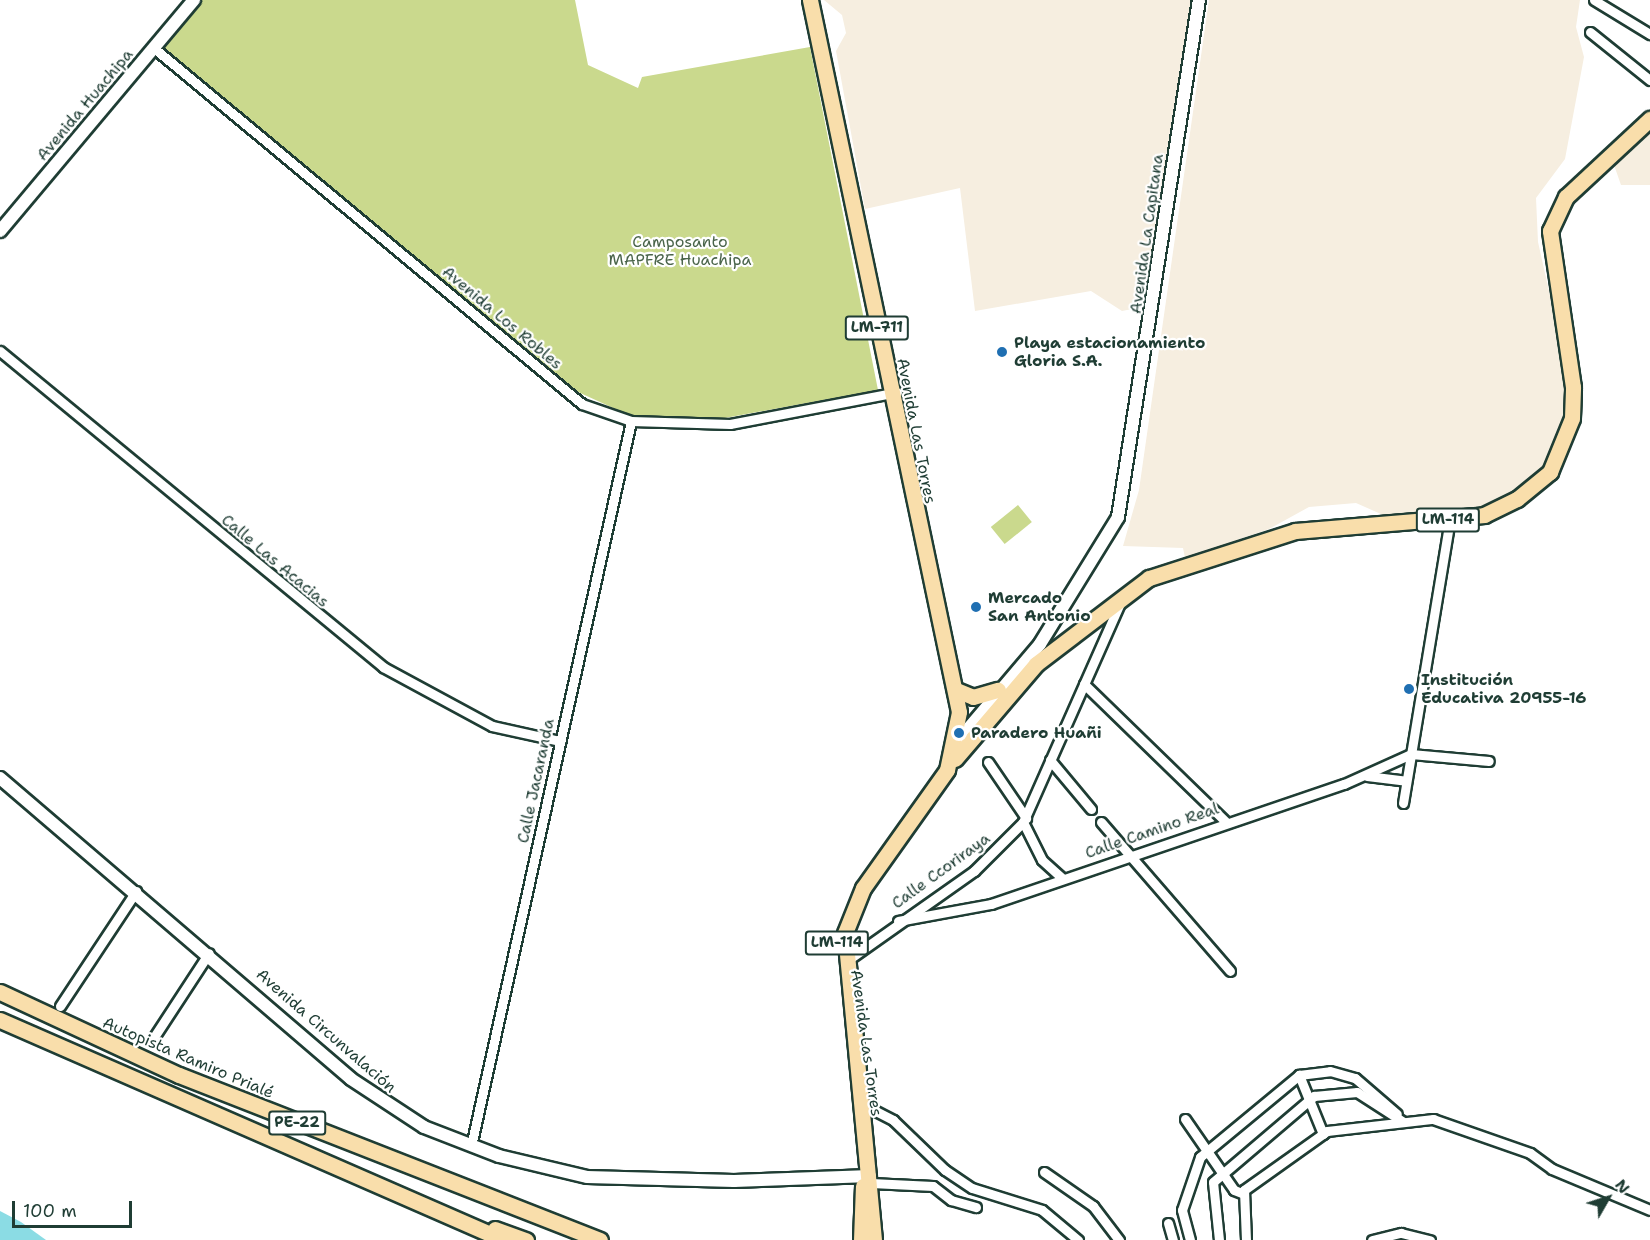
<!DOCTYPE html>
<meta charset="utf-8">
<style>
body{margin:0}
#map{position:relative;width:1650px;height:1240px;overflow:hidden;background:#fff;font-family:"Shantell Sans",sans-serif}
div>[style]{position:absolute}
.built>*{inset:0;background:#f6eee0}
.green>*{inset:0;background:#cad98d;transform-origin:0 0}
.water>*{inset:0;background:#8bdce4}
.roads{filter:drop-shadow(2px 0 #1f3d34) drop-shadow(-2px 0 #1f3d34) drop-shadow(0 2px #1f3d34) drop-shadow(0 -2px #1f3d34)}
.minor>*{height:9px;margin:-4.5px;padding:0 4.5px;transform-origin:4.5px;border-radius:4.5px;background:#fff}
.tertiary>*{height:12px;margin:-6px;padding:0 6px;transform-origin:6px;border-radius:6px;background:#fff}
.primary>*{height:15px;margin:-7.5px;padding:0 7.5px;transform-origin:7.5px;border-radius:7.5px;background:#f9deab}
.trunk>*{height:15px;margin:-7.5px;padding:0 7.5px;transform-origin:7.5px;border-radius:7.5px;background:#f9deab}
.dots>*{width:16px;height:16px;translate:-50% -50%;box-sizing:border-box;border:3px solid #fff;border-radius:50%}
span{translate:-50% -50%;white-space:nowrap;text-align:center;line-height:1.15;-webkit-text-stroke:4.5px #fff;paint-order:stroke}
.shield-label span{padding:2px 4px;background:#fff;border:2px solid;border-radius:4px;-webkit-text-stroke-width:0}
.shield-label{font-size:15px;color:#1f3d34;font-weight:700}
.street-label{font-size:16px;color:#1f3d34}
.park-label{font-size:16px;color:#4a644a}
.poi-label{font-size:16px;color:#1f3d34;font-weight:700}
.left{translate:0 -50%;text-align:left}
.north{position:absolute;left:1578px;top:1168px;width:60px;height:60px;-webkit-text-stroke:4px #fff;paint-order:stroke;rotate:51deg;font-size:16px;font-weight:700;line-height:24px;text-align:center;color:#1f3d34}
.north::after{content:'';display:block;margin:auto;width:21px;height:27px;background:#1f3d34;clip-path:polygon(50% 0,100% 100%,50% 72%,0 100%)}
.scale{position:absolute;left:12px;top:1201px;width:120px;height:27px;box-sizing:border-box;border:3px solid #1f3d34;border-top:0;padding-left:8px;font-size:18px;line-height:21px;white-space:nowrap;color:#1f3d34;-webkit-text-stroke:4px #fff;paint-order:stroke}
</style>
<div id="map">
<div class="built">
<i style="clip-path:polygon(824px 0,1191px 0,1142px 307px,1122px 311px,1091px 291px,975px 311px,960px 188px,865px 209px,836px 51px,846px 33px,842px 15px)"></i>
<i style="clip-path:polygon(1209px 0,1580px 0,1576px 27px,1584px 57px,1565px 159px,1536px 198px,1538px 242px,1560px 340px,1567px 413px,1553px 457px,1519px 491px,1469px 514px,1390px 518px,1356px 503px,1309px 507px,1269px 529px,1185px 558px,1183px 548px,1123px 546px,1139px 490px)"></i>
<i style="clip-path:polygon(1650px 132px,1650px 185px,1621px 185px,1614px 165px)"></i>
</div>
<div class="green">
<i style="clip-path:polygon(200px 0,575px 0,588px 65px,638px 88px,642px 77px,810px 47px,878px 390px,725px 418px,633px 417px,567px 387px,165px 54px,164px 42px)"></i>
<i style="left:1018px;top:505px;width:22px;height:35px;rotate:51deg"></i>
</div>
<div class="water">
<i style="clip-path:polygon(0 1211px,21px 1222px,46px 1240px,0 1240px)"></i>
</div>
<div class="roads">
<div class="minor">
<i style="left:1594px;top:0;width:66px;rotate:31.3deg"></i>
<i style="left:1590px;top:32px;width:77px;rotate:38.7deg"></i>
<i style="left:155px;top:49px;width:555px;rotate:39.74deg"></i>
<i style="left:582px;top:404px;width:52px;rotate:19.1deg"></i>
<i style="left:631px;top:421px;width:99px;rotate:1.7deg"></i>
<i style="left:730px;top:424px;width:170px;rotate:-10.8deg"></i>
<i style="left:0;top:351px;width:497px;rotate:39.5deg"></i>
<i style="left:383px;top:667px;width:124px;rotate:28.4deg"></i>
<i style="left:492px;top:726px;width:70px;rotate:12.4deg"></i>
<i style="left:1084px;top:684px;width:197px;rotate:44.2deg"></i>
<i style="left:1050px;top:760px;width:64px;rotate:50.1deg"></i>
<i style="left:988px;top:762px;width:68px;rotate:55.8deg"></i>
<i style="left:1367px;top:776px;width:39px;rotate:7deg"></i>
<i style="left:1403px;top:803px;width:287px;rotate:-80.6deg"></i>
<i style="left:1023px;top:822px;width:42px;rotate:63.4deg"></i>
<i style="left:1042px;top:860px;width:27px;rotate:42deg"></i>
<i style="left:1101px;top:822px;width:197px;rotate:49.1deg"></i>
<i style="left:898px;top:921px;width:95px;rotate:-10.4deg"></i>
<i style="left:991px;top:904px;width:373px;rotate:-18.8deg"></i>
<i style="left:1344px;top:784px;width:73px;rotate:-24.1deg"></i>
<i style="left:1411px;top:754px;width:78px;rotate:5.1deg"></i>
<i style="left:845px;top:962px;width:158px;rotate:-35.2deg"></i>
<i style="left:974px;top:871px;width:69px;rotate:-45deg"></i>
<i style="left:1023px;top:822px;width:242px;rotate:-66.1deg"></i>
<i style="left:60px;top:1006px;width:138px;rotate:-56.5deg"></i>
<i style="left:154px;top:1037px;width:100px;rotate:-56.8deg"></i>
<i style="left:862px;top:1104px;width:35px;rotate:27deg"></i>
<i style="left:893px;top:1120px;width:72px;rotate:43.9deg"></i>
<i style="left:945px;top:1170px;width:32px;rotate:34deg"></i>
<i style="left:972px;top:1188px;width:73px;rotate:17.4deg"></i>
<i style="left:1042px;top:1210px;width:47px;rotate:39.8deg"></i>
<i style="left:1185px;top:1119px;width:86px;rotate:55.4deg"></i>
<i style="left:1234px;top:1190px;width:9px;rotate:21deg"></i>
<i style="left:1323px;top:1134px;width:64px;rotate:-112.1deg"></i>
<i style="left:1299px;top:1075px;width:31px;rotate:-7deg"></i>
<i style="left:1330px;top:1071px;width:26px;rotate:16deg"></i>
<i style="left:1355px;top:1078px;width:55px;rotate:40.6deg"></i>
<i style="left:471px;top:1146px;width:742px;rotate:-77.55deg"></i>
<i style="left:1044px;top:1172px;width:60px;rotate:34.8deg"></i>
<i style="left:1093px;top:1206px;width:43px;rotate:52.6deg"></i>
<i style="left:871px;top:1183px;width:62px;rotate:2.8deg"></i>
<i style="left:933px;top:1186px;width:23px;rotate:38deg"></i>
<i style="left:951px;top:1200px;width:26px;rotate:16deg"></i>
<i style="left:1168px;top:1223px;width:18px;rotate:74deg"></i>
<i style="left:1190px;top:1240px;width:31px;rotate:-105deg"></i>
<i style="left:1182px;top:1210px;width:56px;rotate:-71.2deg"></i>
<i style="left:1200px;top:1157px;width:129px;rotate:-39.6deg"></i>
<i style="left:1219px;top:1240px;width:58px;rotate:-95.9deg"></i>
<i style="left:1213px;top:1182px;width:133px;rotate:-40.4deg"></i>
<i style="left:1314px;top:1096px;width:43px;rotate:-5.3deg"></i>
<i style="left:1357px;top:1092px;width:54px;rotate:32.8deg"></i>
<i style="left:1246px;top:1240px;width:50px;rotate:-92.3deg"></i>
<i style="left:1244px;top:1190px;width:102px;rotate:-35.4deg"></i>
<i style="left:1327px;top:1131px;width:107px;rotate:-6.5deg"></i>
<i style="left:1433px;top:1119px;width:103px;rotate:19.3deg"></i>
<i style="left:1530px;top:1153px;width:27px;rotate:36deg"></i>
<i style="left:1552px;top:1169px;width:106px;rotate:22.7deg"></i>
<i style="left:1372px;top:1240px;width:30px;rotate:-14deg"></i>
<i style="left:1401px;top:1233px;width:30px;rotate:14deg"></i>
</div>
<div class="tertiary">
<i style="left:0;top:231px;width:302px;rotate:-50deg"></i>
<i style="left:957px;top:742px;width:128px;rotate:-49.7deg"></i>
<i style="left:1040px;top:644px;width:149px;rotate:-58.4deg"></i>
<i style="left:1118px;top:517px;width:523px;rotate:-81.1deg"></i>
<i style="left:0;top:778px;width:462px;rotate:40.6deg"></i>
<i style="left:351px;top:1079px;width:87px;rotate:33.3deg"></i>
<i style="left:424px;top:1127px;width:80px;rotate:21.1deg"></i>
<i style="left:499px;top:1156px;width:90px;rotate:13.4deg"></i>
<i style="left:587px;top:1177px;width:147px;rotate:1.6deg"></i>
<i style="left:734px;top:1181px;width:136px;rotate:-2.1deg"></i>
</div>
<div class="primary">
<i style="left:810px;top:0;width:727px;rotate:78.18deg"></i>
<i style="left:959px;top:712px;width:59px;rotate:101.7deg"></i>
<i style="left:947px;top:770px;width:145px;rotate:125.4deg"></i>
<i style="left:863px;top:888px;width:48px;rotate:111.8deg"></i>
<i style="left:845px;top:933px;width:308px;rotate:84.6deg"></i>
<i style="left:956px;top:690px;width:18px;rotate:22deg"></i>
<i style="left:973px;top:697px;width:26px;rotate:-16deg"></i>
<i style="left:955px;top:759px;width:125px;rotate:-49.5deg"></i>
<i style="left:1036px;top:664px;width:142px;rotate:-37.3deg"></i>
<i style="left:1149px;top:578px;width:153px;rotate:-17.8deg"></i>
<i style="left:1295px;top:531px;width:190px;rotate:-4.8deg"></i>
<i style="left:1484px;top:515px;width:37px;rotate:-26deg"></i>
<i style="left:1517px;top:499px;width:43px;rotate:-39.3deg"></i>
<i style="left:1550px;top:472px;width:58px;rotate:-67.8deg"></i>
<i style="left:1572px;top:418px;width:31px;rotate:-88deg"></i>
<i style="left:1573px;top:387px;width:158px;rotate:-98.4deg"></i>
<i style="left:1550px;top:231px;width:38px;rotate:-65deg"></i>
<i style="left:1566px;top:197px;width:115px;rotate:-42.9deg"></i>
<i style="left:861px;top:1240px;width:54px;rotate:-87.9deg"></i>
</div>
<div class="trunk">
<i style="left:0;top:992px;width:197px;rotate:24.9deg"></i>
<i style="left:179px;top:1075px;width:452px;rotate:21.4deg"></i>
<i style="left:0;top:1020px;width:550px;rotate:23.58deg"></i>
<i style="left:495px;top:1229px;width:33px;rotate:20deg"></i>
</div>
</div>
<div class="dots">
<i style="left:1002px;top:352px;background:#1f6fb2"></i>
<i style="left:976px;top:607px;background:#1f6fb2"></i>
<i style="left:1409px;top:689px;background:#1f6fb2"></i>
<i style="left:959px;top:733px;background:#1f6fb2"></i>
</div>
<div class="shield-label">
<span style="left:877px;top:328px">LM-711</span>
<span style="left:1448px;top:520px">LM-114</span>
<span style="left:837px;top:943px">LM-114</span>
<span style="left:297px;top:1123px">PE-22</span>
</div>
<div class="street-label">
<span style="left:85px;top:105px;rotate:-50deg">Avenida Huachipa</span>
<span style="left:1147px;top:234px;rotate:-82deg">Avenida La Capitana</span>
<span style="left:502px;top:318px;rotate:40deg">Avenida Los Robles</span>
<span style="left:916px;top:431px;rotate:79deg">Avenida Las Torres</span>
<span style="left:275px;top:561px;rotate:40deg">Calle Las Acacias</span>
<span style="left:536px;top:781px;rotate:-78deg">Calle Jacaranda</span>
<span style="left:1152px;top:831px;rotate:-19deg">Calle Camino Real</span>
<span style="left:941px;top:871px;rotate:-36deg">Calle Ccoriraya</span>
<span style="left:326px;top:1031px;rotate:41deg">Avenida Circunvalación</span>
<span style="left:866px;top:1043px;rotate:82deg">Avenida Las Torres</span>
<span style="left:188px;top:1058px;rotate:23deg">Autopista Ramiro Prialé</span>
</div>
<div class="park-label">
<span style="left:680px;top:251px">Camposanto<br>MAPFRE Huachipa</span>
</div>
<div class="poi-label">
<span class="left" style="left:1014px;top:352px">Playa estacionamiento<br>Gloria S.A.</span>
<span class="left" style="left:988px;top:607px">Mercado<br>San Antonio</span>
<span class="left" style="left:1421px;top:689px">Institución<br>Educativa 20955-16</span>
<span class="left" style="left:971px;top:733px">Paradero Huañi</span>
</div>
<div class="north">N</div>
<div class="scale">100 m</div>
</div>
